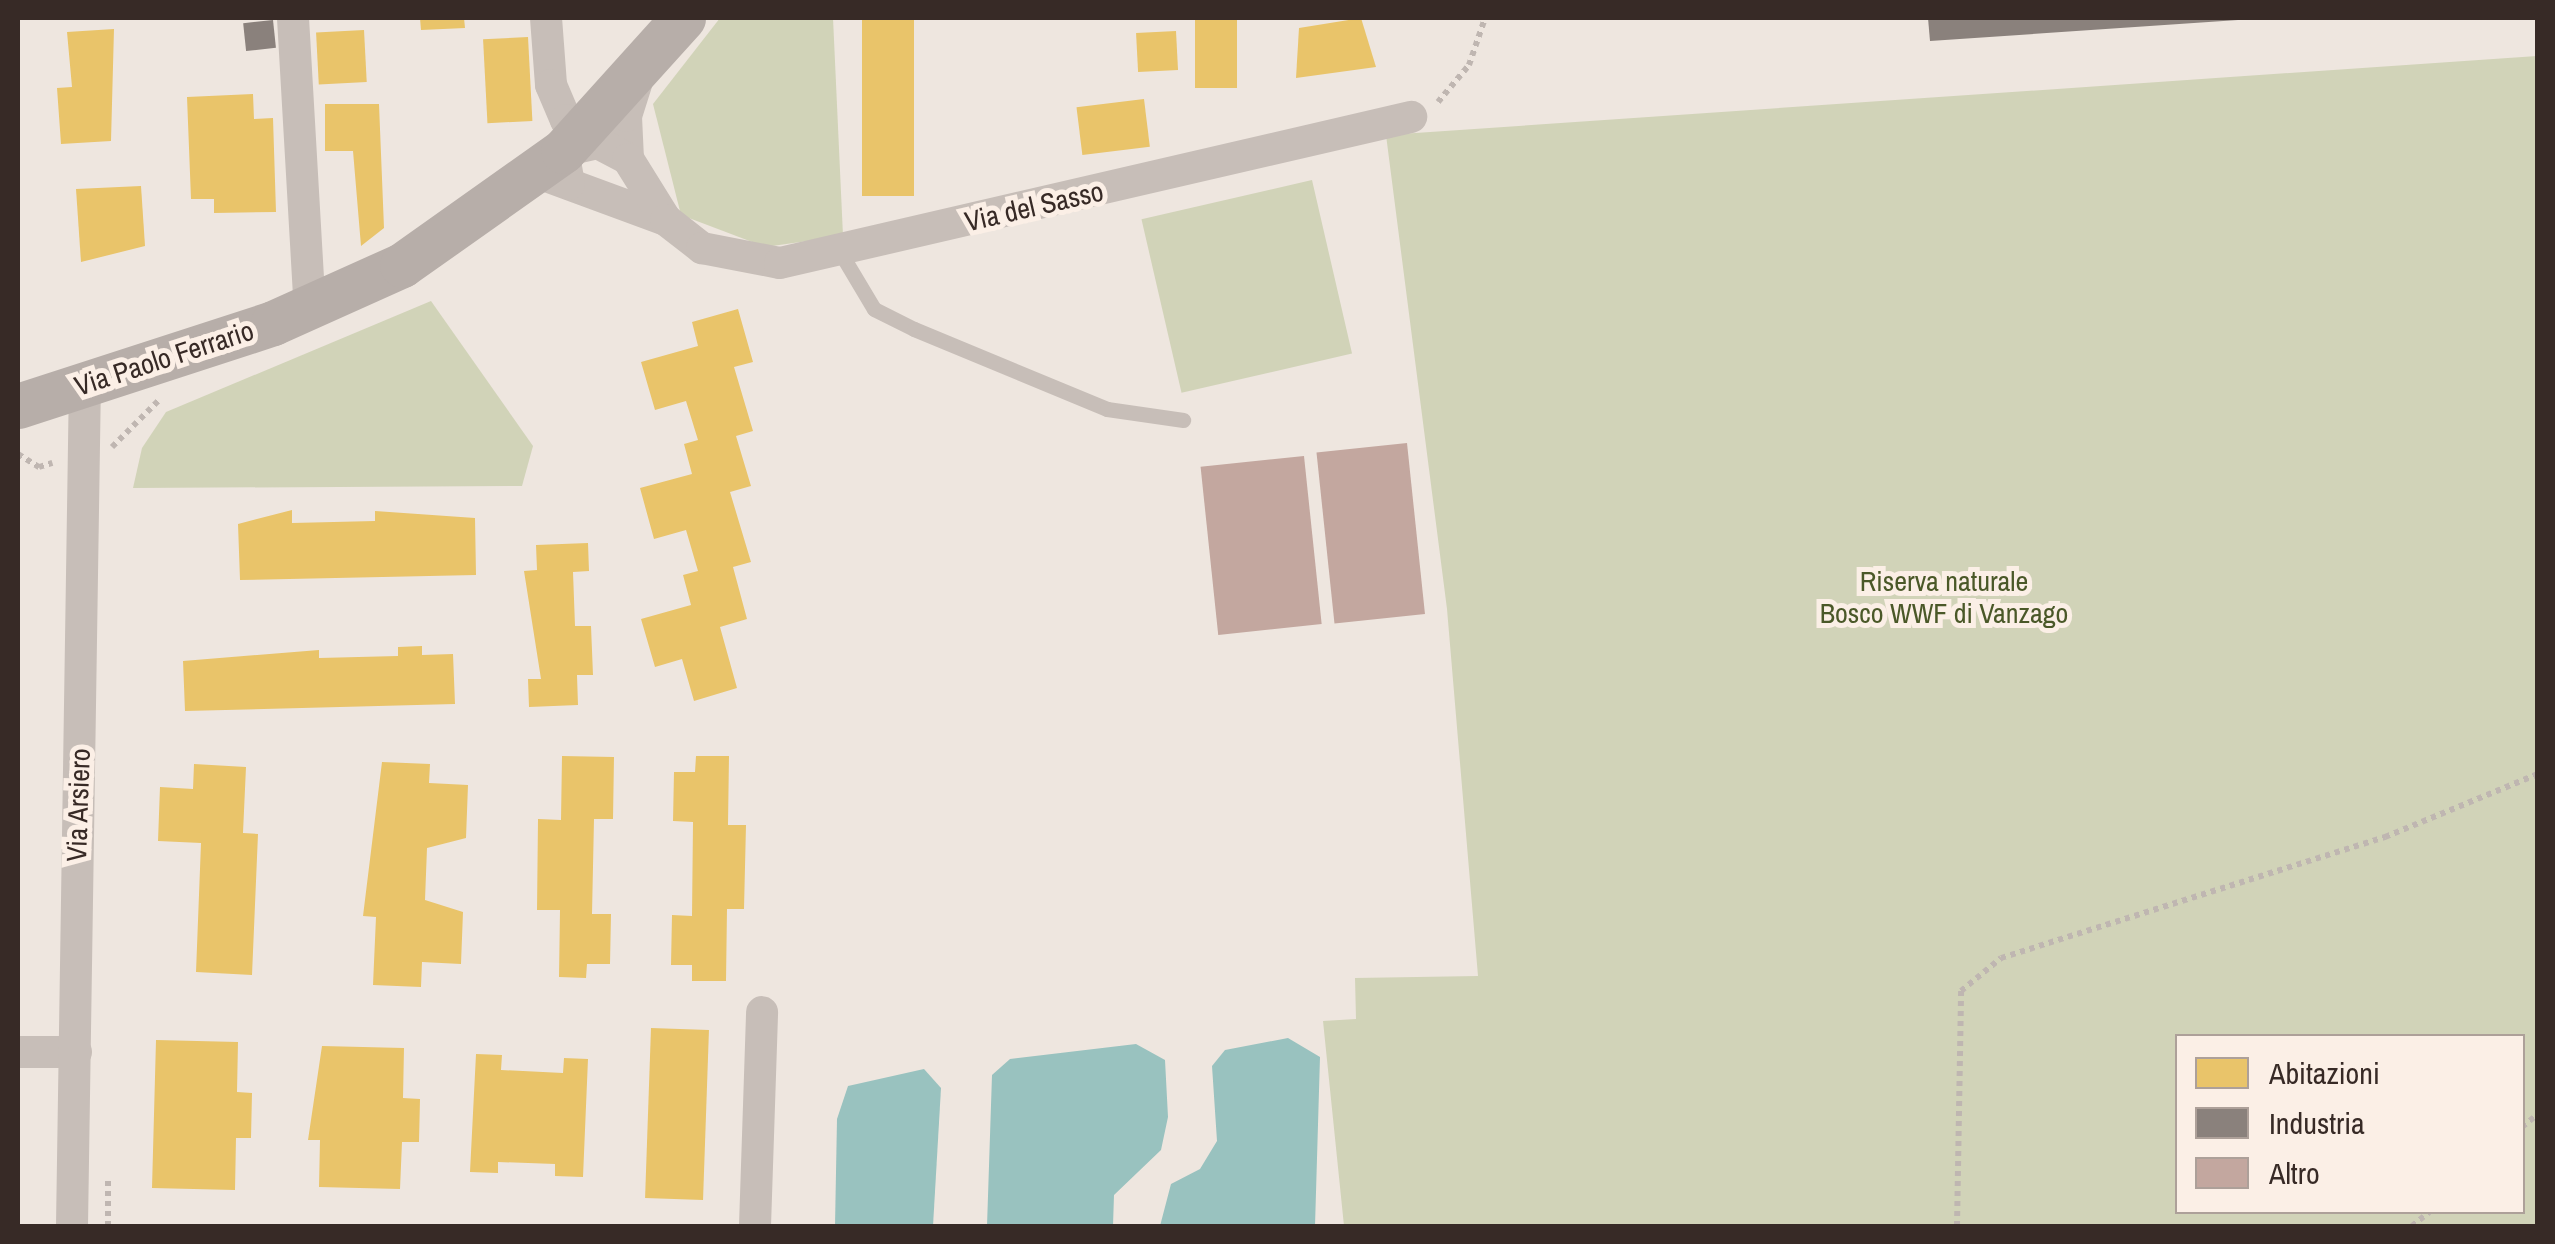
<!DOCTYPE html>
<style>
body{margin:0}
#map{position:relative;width:2555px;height:1244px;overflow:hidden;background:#eee6df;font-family:"Archivo Narrow",sans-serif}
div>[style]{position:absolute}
.green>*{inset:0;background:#d1d3b8;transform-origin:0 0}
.water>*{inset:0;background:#99c2bf}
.homes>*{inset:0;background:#e9c46a;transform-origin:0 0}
.industry>*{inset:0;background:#8a817c;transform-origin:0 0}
.building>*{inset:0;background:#c3a79f;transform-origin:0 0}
.path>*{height:6px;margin-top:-3px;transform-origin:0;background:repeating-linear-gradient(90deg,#bfb6b1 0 5px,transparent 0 10px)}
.lane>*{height:15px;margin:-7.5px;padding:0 7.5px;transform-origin:7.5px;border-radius:7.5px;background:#c7beb8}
.street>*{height:32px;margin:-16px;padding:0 16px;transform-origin:16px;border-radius:16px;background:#c7beb8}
.secondary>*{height:45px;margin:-22.5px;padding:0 22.5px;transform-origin:22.5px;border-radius:22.5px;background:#b7aea9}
span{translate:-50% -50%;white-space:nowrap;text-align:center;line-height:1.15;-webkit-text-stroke:10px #fbefe6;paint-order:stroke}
.street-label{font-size:28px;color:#372a26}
.park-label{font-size:28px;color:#4a5828}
.frame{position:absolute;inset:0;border:20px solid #372a26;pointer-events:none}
.legend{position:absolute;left:2175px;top:1034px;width:350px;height:180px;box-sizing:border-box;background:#fbefe6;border:2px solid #ada099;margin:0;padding:12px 18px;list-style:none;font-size:30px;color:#372a26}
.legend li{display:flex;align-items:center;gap:20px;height:50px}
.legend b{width:50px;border:2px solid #ada099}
</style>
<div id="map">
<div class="green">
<i style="clip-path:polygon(720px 18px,833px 18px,843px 236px,765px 247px,681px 215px,653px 104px)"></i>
<i style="clip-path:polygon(evenodd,2537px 56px,2537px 1226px,1344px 1226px,1323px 1021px,1356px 1019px,1355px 978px,1478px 976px,1447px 609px,1386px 135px,2537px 56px,2178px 1036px,2522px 1036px,2522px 1212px,2178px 1212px,2178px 1036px)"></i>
<i style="left:1312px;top:180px;width:178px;height:175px;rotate:77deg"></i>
<i style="clip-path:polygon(431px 301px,533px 446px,522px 486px,133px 488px,142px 448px,166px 412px)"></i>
</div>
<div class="water">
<i style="clip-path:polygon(1288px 1038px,1320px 1057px,1315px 1226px,1160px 1226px,1171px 1184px,1200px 1169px,1217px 1141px,1212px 1066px,1225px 1050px)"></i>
<i style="clip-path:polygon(1136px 1044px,1165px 1060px,1168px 1117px,1161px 1150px,1114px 1195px,1113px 1226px,987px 1226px,992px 1075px,1010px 1059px)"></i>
<i style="clip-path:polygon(924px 1069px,941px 1088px,933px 1226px,835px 1226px,837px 1119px,848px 1086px)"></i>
</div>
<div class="homes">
<i style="clip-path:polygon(420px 18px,464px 18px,465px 28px,421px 30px)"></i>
<i style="left:862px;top:18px;width:52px;height:178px"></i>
<i style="left:1195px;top:18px;width:42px;height:70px"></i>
<i style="clip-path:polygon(1361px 18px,1376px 67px,1296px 78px,1299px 28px)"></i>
<i style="clip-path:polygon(114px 29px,111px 141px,61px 144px,57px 88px,72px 87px,67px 32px)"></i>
<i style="left:364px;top:30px;width:52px;height:48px;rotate:87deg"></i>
<i style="left:1176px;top:31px;width:39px;height:40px;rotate:87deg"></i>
<i style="left:528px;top:37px;width:84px;height:45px;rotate:87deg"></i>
<i style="clip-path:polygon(253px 94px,254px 119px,273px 118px,276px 212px,214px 213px,214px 199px,191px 199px,187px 97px)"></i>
<i style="left:1144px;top:99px;width:48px;height:68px;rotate:83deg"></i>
<i style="clip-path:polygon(325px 104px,379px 104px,384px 228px,361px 246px,353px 151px,325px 151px)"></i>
<i style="clip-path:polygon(141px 186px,145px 246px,81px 262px,76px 189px)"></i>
<i style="clip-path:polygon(738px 309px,753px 362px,734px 367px,753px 431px,736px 436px,751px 486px,730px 492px,751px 562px,733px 567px,747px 619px,720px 627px,737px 688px,694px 701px,682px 659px,655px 667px,641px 619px,691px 605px,683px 575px,698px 571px,686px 530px,654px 539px,640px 488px,692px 474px,684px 444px,698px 440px,686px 401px,655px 410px,641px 362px,698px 346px,692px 322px)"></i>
<i style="clip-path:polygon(292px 510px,292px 523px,375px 521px,375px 511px,475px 518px,476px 575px,240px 580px,238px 524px)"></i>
<i style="clip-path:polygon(588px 543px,589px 571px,573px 572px,575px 626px,591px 626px,593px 675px,577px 675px,578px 705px,529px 707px,528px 679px,541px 679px,524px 571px,537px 570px,536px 545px)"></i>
<i style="clip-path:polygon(422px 646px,422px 655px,453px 654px,455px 704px,185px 711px,183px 661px,319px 650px,319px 658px,398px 656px,398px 647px)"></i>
<i style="clip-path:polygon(562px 756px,614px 757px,613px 819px,594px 819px,592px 914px,611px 914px,610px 964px,587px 964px,586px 978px,559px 977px,560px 910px,537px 910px,538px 819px,561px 820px)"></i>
<i style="clip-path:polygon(696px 756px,729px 756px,728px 825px,746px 825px,744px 909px,727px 909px,726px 981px,692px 981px,692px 965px,671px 965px,672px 915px,692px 916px,693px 822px,673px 821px,674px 772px,695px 772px)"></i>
<i style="clip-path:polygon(382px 762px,430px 764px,429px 783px,468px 785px,466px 838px,427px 848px,425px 900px,463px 912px,461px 964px,422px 962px,421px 987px,373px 985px,376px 917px,363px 916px)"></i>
<i style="clip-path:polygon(194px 764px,246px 767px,243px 833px,258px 834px,252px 975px,196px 972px,201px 843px,158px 841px,160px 787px,193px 789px)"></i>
<i style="left:651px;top:1028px;width:58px;height:170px;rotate:2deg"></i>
<i style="clip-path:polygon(156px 1040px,238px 1042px,237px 1092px,252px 1093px,251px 1138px,236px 1138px,235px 1190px,152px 1188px)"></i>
<i style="clip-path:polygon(322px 1046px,404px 1048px,403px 1098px,420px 1099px,419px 1142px,402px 1142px,400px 1189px,319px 1187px,320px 1140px,308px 1140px)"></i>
<i style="clip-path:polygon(476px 1054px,502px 1055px,501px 1070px,563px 1073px,564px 1058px,588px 1059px,583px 1177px,555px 1176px,555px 1164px,498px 1162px,498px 1173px,470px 1172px)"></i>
</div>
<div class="industry">
<i style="clip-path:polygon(1928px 18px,2238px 18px,2238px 20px,1930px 41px)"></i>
<i style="left:273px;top:20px;width:28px;height:30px;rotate:84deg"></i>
</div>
<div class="building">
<i style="left:1407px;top:443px;width:172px;height:91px;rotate:84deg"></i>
<i style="left:1304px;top:456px;width:169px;height:104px;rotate:84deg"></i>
</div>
<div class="path">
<i style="left:1438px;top:102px;width:48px;rotate:-50deg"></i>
<i style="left:1469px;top:65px;width:50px;rotate:-71.2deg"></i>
<i style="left:112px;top:447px;width:66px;rotate:-45deg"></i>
<i style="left:18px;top:454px;width:25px;rotate:32deg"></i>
<i style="left:39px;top:467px;width:14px;rotate:-17deg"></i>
<i style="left:2522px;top:1127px;width:21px;rotate:-39deg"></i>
<i style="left:108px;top:1226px;width:48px;rotate:-90deg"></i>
<i style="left:1957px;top:1226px;width:235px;rotate:-89deg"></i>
<i style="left:1961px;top:991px;width:52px;rotate:-39.5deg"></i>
<i style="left:2001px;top:958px;width:403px;rotate:-17.5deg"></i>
<i style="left:2385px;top:837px;width:165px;rotate:-22.4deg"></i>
<i style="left:2412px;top:1226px;width:22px;rotate:-39deg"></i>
</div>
<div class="lane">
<i style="left:840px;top:252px;width:66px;rotate:59.2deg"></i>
<i style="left:874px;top:309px;width:45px;rotate:26.6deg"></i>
<i style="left:914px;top:329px;width:209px;rotate:22.5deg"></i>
<i style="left:1107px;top:409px;width:77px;rotate:8.2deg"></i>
</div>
<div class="street">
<i style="left:293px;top:18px;width:291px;rotate:86.7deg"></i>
<i style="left:546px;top:18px;width:67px;rotate:85.7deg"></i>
<i style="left:551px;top:85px;width:38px;rotate:67deg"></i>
<i style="left:566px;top:120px;width:21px;rotate:35deg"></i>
<i style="left:628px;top:159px;width:43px;rotate:-92.7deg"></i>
<i style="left:626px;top:116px;width:43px;rotate:-72.4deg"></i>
<i style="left:549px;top:177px;width:125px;rotate:20.2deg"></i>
<i style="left:569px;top:184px;width:34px;rotate:-100deg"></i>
<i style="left:563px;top:151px;width:36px;rotate:-13deg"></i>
<i style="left:598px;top:143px;width:34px;rotate:28deg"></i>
<i style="left:628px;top:159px;width:72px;rotate:58.1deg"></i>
<i style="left:666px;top:220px;width:46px;rotate:37.9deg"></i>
<i style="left:702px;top:248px;width:79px;rotate:10.9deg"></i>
<i style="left:780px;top:263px;width:648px;rotate:-13.03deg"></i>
<i style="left:18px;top:1052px;width:58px"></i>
<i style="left:72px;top:1226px;width:842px;rotate:-89.12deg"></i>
<i style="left:755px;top:1226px;width:214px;rotate:-88.1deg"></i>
</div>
<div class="secondary">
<i style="left:18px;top:406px;width:268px;rotate:-18deg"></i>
<i style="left:273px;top:323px;width:141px;rotate:-24.2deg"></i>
<i style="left:402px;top:265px;width:197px;rotate:-35.3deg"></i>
<i style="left:563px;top:151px;width:179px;rotate:-47.9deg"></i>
</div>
<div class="street-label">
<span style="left:1034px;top:206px;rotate:-13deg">Via del Sasso</span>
<span style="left:164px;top:358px;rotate:-18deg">Via Paolo Ferrario</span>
<span style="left:78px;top:805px;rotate:-88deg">Via Arsiero</span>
</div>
<div class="park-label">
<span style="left:1944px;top:597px">Riserva naturale<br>Bosco WWF di Vanzago</span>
</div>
<div class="frame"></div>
<ul class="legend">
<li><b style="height:28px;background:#e9c46a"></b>Abitazioni</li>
<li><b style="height:28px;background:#8a817c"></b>Industria</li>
<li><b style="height:28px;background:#c3a79f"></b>Altro</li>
</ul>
</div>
